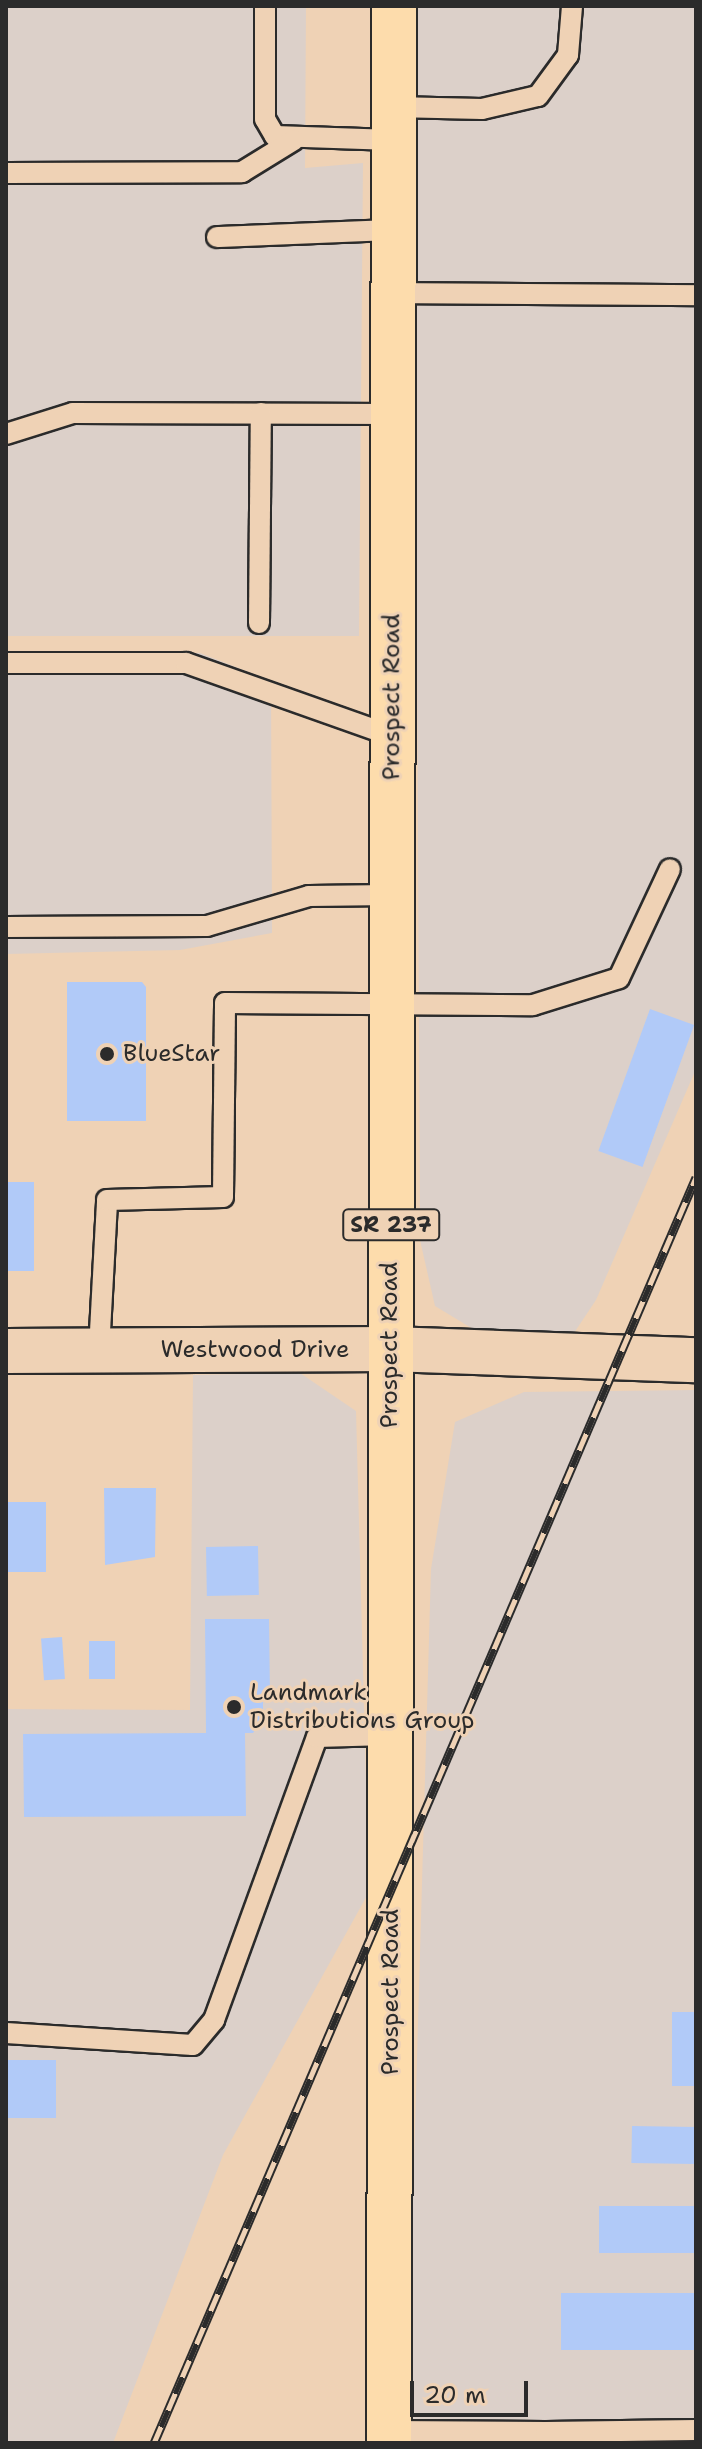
<!DOCTYPE html>
<style>
body{margin:0}
#map{position:relative;width:702px;height:2449px;overflow:hidden;background:#efd2b5;font-family:"Shantell Sans",sans-serif}
div>[style]{position:absolute}
.built>*{inset:0;background:#dcd0c9}
.building>*{inset:0;background:#b1caf8;transform-origin:0 0}
.roads{filter:drop-shadow(2px 0 #2b2b2b) drop-shadow(-2px 0 #2b2b2b) drop-shadow(0 2px #2b2b2b) drop-shadow(0 -2px #2b2b2b)}
.service>*{height:20px;margin:-10px;padding:0 10px;transform-origin:10px;border-radius:10px;background:#efd2b5}
.tertiary>*{height:44px;margin:-22px;padding:0 22px;transform-origin:22px;border-radius:22px;background:#efd2b5}
.primary>*{height:44px;margin:-22px;padding:0 22px;transform-origin:22px;border-radius:22px;background:#fddcac}
.rail>*{height:9px;margin-top:-4.5px;transform-origin:0;background:repeating-linear-gradient(90deg,#efd2b5 0 18px,#2b2b2b 0 36px);box-sizing:border-box;border-block:2px solid #2b2b2b}
.dots>*{width:22px;height:22px;translate:-50% -50%;box-sizing:border-box;border:4px solid #efd2b5;border-radius:50%}
span{translate:-50% -50%;white-space:nowrap;text-align:center;line-height:1.15;-webkit-text-stroke:6px #efd2b5;paint-order:stroke}
.shield-label span{padding:2px 6px;background:#efd2b5;border:2px solid;border-radius:6px;-webkit-text-stroke-width:0}
.shield-label{font-size:22px;color:#2b2b2b;font-weight:700}
.street-label{font-size:24px;color:#2b2b2b}
.poi-label{font-size:24px;color:#2b2b2b}
.left{translate:0 -50%;text-align:left}
.frame{position:absolute;inset:0;border:8px solid #2b2b2b;pointer-events:none}
.scale{position:absolute;left:410px;top:2381px;width:118px;height:36px;box-sizing:border-box;border:4px solid #2b2b2b;border-top:0;padding-left:10px;font-size:24px;line-height:28px;white-space:nowrap;color:#2b2b2b;-webkit-text-stroke:6px #efd2b5;paint-order:stroke}
</style>
<div id="map">
<div class="built">
<i style="clip-path:polygon(6px 6px,306px 6px,305px 168px,363px 163px,359px 636px,6px 636px)"></i>
<i style="clip-path:polygon(414px 6px,696px 6px,696px 1069px,596px 1300px,574px 1333px,478px 1332px,435px 1306px,420px 1240px)"></i>
<i style="clip-path:polygon(200px 653px,271px 681px,272px 933px,180px 950px,6px 954px,6px 654px)"></i>
<i style="clip-path:polygon(300px 1373px,356px 1411px,369px 1892px,223px 2155px,113px 2443px,6px 2443px,6px 1709px,190px 1710px,193px 1375px)"></i>
<i style="clip-path:polygon(696px 1390px,696px 2443px,406px 2443px,431px 1569px,455px 1422px,524px 1392px)"></i>
</div>
<div class="building">
<i style="clip-path:polygon(67px 982px,142px 982px,146px 987px,146px 1121px,67px 1121px)"></i>
<i style="left:650px;top:1009px;width:47px;height:151px;rotate:20deg"></i>
<i style="left:6px;top:1182px;width:28px;height:89px"></i>
<i style="clip-path:polygon(104px 1488px,156px 1488px,155px 1557px,105px 1565px)"></i>
<i style="left:6px;top:1502px;width:40px;height:70px"></i>
<i style="left:258px;top:1546px;width:49px;height:52px;rotate:89deg"></i>
<i style="clip-path:polygon(205px 1619px,269px 1619px,270px 1696px,263px 1696px,263px 1718px,253px 1733px,245px 1733px,246px 1816px,24px 1817px,23px 1734px,206px 1733px)"></i>
<i style="left:62px;top:1637px;width:42px;height:21px;rotate:86deg"></i>
<i style="left:89px;top:1641px;width:26px;height:38px"></i>
<i style="left:672px;top:2012px;width:24px;height:74px"></i>
<i style="left:6px;top:2060px;width:50px;height:58px"></i>
<i style="left:632px;top:2126px;width:64px;height:37px;rotate:1deg"></i>
<i style="left:599px;top:2206px;width:97px;height:47px"></i>
<i style="left:561px;top:2293px;width:135px;height:57px"></i>
</div>
<div class="roads">
<div class="service">
<i style="left:265px;top:6px;width:113px;rotate:90deg"></i>
<i style="left:265px;top:119px;width:20px;rotate:60deg"></i>
<i style="left:275px;top:136px;width:118px;rotate:1.9deg"></i>
<i style="left:393px;top:107px;width:89px;rotate:1.3deg"></i>
<i style="left:482px;top:109px;width:57px;rotate:-13.1deg"></i>
<i style="left:538px;top:96px;width:51px;rotate:-53.8deg"></i>
<i style="left:568px;top:55px;width:49px;rotate:-85.3deg"></i>
<i style="left:6px;top:173px;width:236px;rotate:-0.2deg"></i>
<i style="left:242px;top:172px;width:61px;rotate:-31.6deg"></i>
<i style="left:217px;top:237px;width:176px;rotate:-2.3deg"></i>
<i style="left:393px;top:293px;width:303px;rotate:0.4deg"></i>
<i style="left:6px;top:434px;width:70px;rotate:-17.4deg"></i>
<i style="left:73px;top:413px;width:320px;rotate:0.2deg"></i>
<i style="left:259px;top:623px;width:210px;rotate:-89.5deg"></i>
<i style="left:6px;top:663px;width:180px"></i>
<i style="left:186px;top:663px;width:219px;rotate:19.5deg"></i>
<i style="left:6px;top:927px;width:201px;rotate:-0.3deg"></i>
<i style="left:207px;top:926px;width:106px;rotate:-16.4deg"></i>
<i style="left:309px;top:896px;width:82px;rotate:-0.7deg"></i>
<i style="left:99px;top:1350px;width:150px;rotate:-86.9deg"></i>
<i style="left:107px;top:1200px;width:116px;rotate:-1.5deg"></i>
<i style="left:223px;top:1197px;width:194px;rotate:-89.4deg"></i>
<i style="left:225px;top:1003px;width:308px;rotate:0.4deg"></i>
<i style="left:533px;top:1005px;width:90px;rotate:-17.4deg"></i>
<i style="left:619px;top:978px;width:120px;rotate:-64.9deg"></i>
<i style="left:6px;top:2033px;width:187px;rotate:3.7deg"></i>
<i style="left:193px;top:2045px;width:33px;rotate:-50deg"></i>
<i style="left:214px;top:2020px;width:301px;rotate:-70deg"></i>
<i style="left:317px;top:1737px;width:70px;rotate:-1.6deg"></i>
<i style="left:389px;top:2431px;width:157px;rotate:0.4deg"></i>
<i style="left:546px;top:2432px;width:11px;rotate:85deg"></i>
<i style="left:546px;top:2432px;width:150px;rotate:-0.8deg"></i>
</div>
<div class="tertiary">
<i style="left:6px;top:1351px;width:384px;rotate:-0.3deg"></i>
<i style="left:390px;top:1349px;width:306px;rotate:2.1deg"></i>
</div>
<div class="primary">
<i style="left:389px;top:2443px;width:2437px;rotate:-89.88deg"></i>
</div>
</div>
<div class="rail">
<i style="left:154px;top:2443px;width:1377px;rotate:-66.82deg"></i>
</div>
<div class="dots">
<i style="left:107px;top:1054px;background:#2b2b2b"></i>
<i style="left:234px;top:1707px;background:#2b2b2b"></i>
</div>
<div class="shield-label">
<span style="left:391px;top:1225px">SR 237</span>
</div>
<div class="street-label">
<span style="left:392px;top:697px;rotate:-90deg">Prospect Road</span>
<span style="left:390px;top:1345px;rotate:-90deg">Prospect Road</span>
<span style="left:255px;top:1350px">Westwood Drive</span>
<span style="left:391px;top:1992px;rotate:-90deg">Prospect Road</span>
</div>
<div class="poi-label">
<span class="left" style="left:123px;top:1054px">BlueStar</span>
<span class="left" style="left:250px;top:1707px">Landmark<br>Distributions Group</span>
</div>
<div class="frame"></div>
<div class="scale">20 m</div>
</div>
